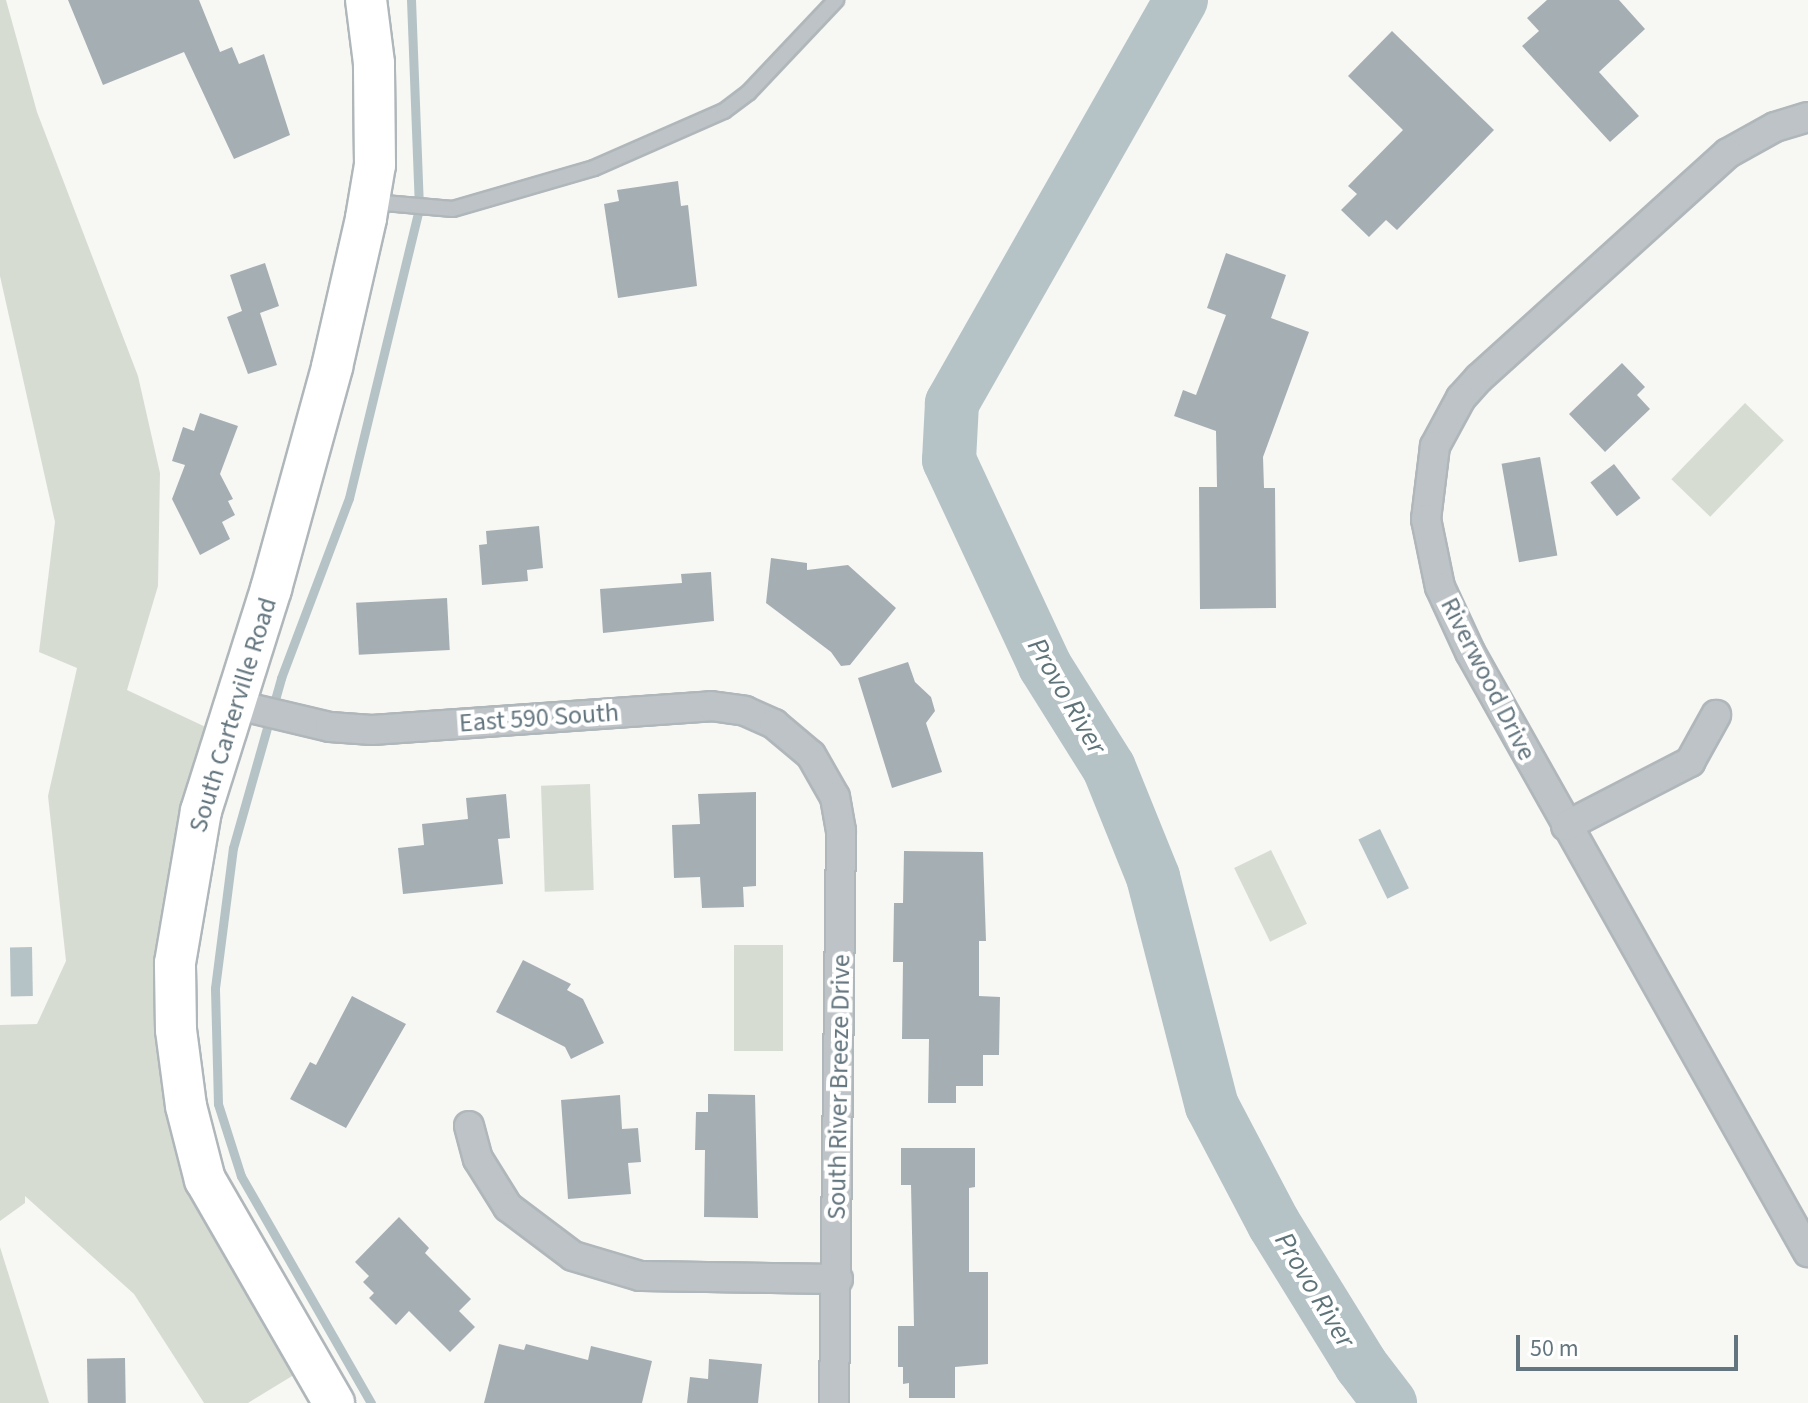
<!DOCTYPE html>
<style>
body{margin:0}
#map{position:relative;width:1808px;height:1403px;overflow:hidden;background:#f7f7f4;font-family:"Source Sans 3",sans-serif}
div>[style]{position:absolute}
.green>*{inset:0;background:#d7dcd3;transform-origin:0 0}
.water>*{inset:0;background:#b5c3c6;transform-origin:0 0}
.stream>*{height:9px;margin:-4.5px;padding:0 4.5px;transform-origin:4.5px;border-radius:4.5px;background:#b5c3c6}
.river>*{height:54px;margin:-27px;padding:0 27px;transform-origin:27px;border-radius:27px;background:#b5c3c6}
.building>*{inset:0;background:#a5afb3;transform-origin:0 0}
.roads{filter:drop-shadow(2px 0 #b0b7ba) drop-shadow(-2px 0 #b0b7ba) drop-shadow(0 2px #b0b7ba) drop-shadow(0 -2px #b0b7ba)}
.lane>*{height:14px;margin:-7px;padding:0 7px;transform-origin:7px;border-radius:7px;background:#bdc3c6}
.street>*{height:28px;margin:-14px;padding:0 14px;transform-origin:14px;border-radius:14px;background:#bdc3c6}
.secondary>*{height:40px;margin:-20px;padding:0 20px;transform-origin:20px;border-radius:20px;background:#fff}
span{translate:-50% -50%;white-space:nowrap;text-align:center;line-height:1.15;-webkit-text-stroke:8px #fff;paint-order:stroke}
.street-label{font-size:26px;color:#63757e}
.water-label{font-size:28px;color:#5e7479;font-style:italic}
.scale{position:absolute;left:1516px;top:1335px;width:222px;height:36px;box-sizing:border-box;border:4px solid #63757e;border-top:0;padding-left:10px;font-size:24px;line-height:28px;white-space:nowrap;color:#63757e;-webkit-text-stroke:6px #fff;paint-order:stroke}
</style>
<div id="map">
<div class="green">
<i style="clip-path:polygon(0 0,6px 0,37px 112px,138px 376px,160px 473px,158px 586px,127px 690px,212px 730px,167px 887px,156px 1002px,180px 1140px,302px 1370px,248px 1403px,204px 1403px,134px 1294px,25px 1196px,25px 1203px,0 1221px,0 1025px,37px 1024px,66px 961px,48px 796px,77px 668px,39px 652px,55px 522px,0 276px)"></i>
<i style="left:1745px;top:403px;width:54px;height:106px;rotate:44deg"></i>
<i style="left:590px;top:784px;width:106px;height:49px;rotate:88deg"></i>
<i style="left:1271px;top:850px;width:82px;height:41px;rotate:64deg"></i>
<i style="left:734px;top:945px;width:49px;height:106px"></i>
<i style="clip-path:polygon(0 1247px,49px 1403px,0 1403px)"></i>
</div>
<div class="water">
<i style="left:1380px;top:829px;width:66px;height:24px;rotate:64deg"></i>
<i style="left:32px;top:947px;width:49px;height:22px;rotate:89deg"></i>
</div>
<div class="stream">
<i style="left:371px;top:1403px;width:262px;rotate:-119.8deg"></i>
<i style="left:241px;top:1176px;width:76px;rotate:-107.7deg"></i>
<i style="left:218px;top:1104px;width:116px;rotate:-91.5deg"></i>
<i style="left:215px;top:988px;width:141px;rotate:-82.7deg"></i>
<i style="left:233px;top:848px;width:177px;rotate:-74.2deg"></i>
<i style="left:281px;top:678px;width:192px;rotate:-69.3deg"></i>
<i style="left:349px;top:498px;width:298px;rotate:-76.4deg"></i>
<i style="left:419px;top:208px;width:208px;rotate:-92.2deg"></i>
</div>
<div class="river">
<i style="left:1181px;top:0;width:464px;rotate:119.6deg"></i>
<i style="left:952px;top:403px;width:57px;rotate:93deg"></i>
<i style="left:949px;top:460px;width:227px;rotate:65deg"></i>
<i style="left:1045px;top:666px;width:120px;rotate:57.9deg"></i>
<i style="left:1109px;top:768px;width:118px;rotate:68deg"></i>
<i style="left:1153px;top:877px;width:236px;rotate:75.6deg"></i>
<i style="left:1212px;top:1106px;width:133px;rotate:62.3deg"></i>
<i style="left:1274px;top:1224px;width:166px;rotate:58.3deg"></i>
<i style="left:1361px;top:1365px;width:48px;rotate:52.7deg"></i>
</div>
<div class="building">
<i style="clip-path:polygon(68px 0,199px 0,220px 52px,232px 47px,239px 64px,264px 54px,290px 135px,234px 159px,184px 52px,103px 85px)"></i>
<i style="clip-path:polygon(1547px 0,1619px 0,1645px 29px,1599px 72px,1639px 116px,1610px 142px,1522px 46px,1539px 31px,1527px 18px)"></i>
<i style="clip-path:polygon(1392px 31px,1494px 130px,1397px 230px,1386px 220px,1369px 237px,1341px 210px,1357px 194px,1348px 186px,1403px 130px,1348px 76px)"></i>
<i style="clip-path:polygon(678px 181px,681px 206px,688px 205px,697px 286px,618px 298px,604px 204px,619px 201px,617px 190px)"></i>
<i style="clip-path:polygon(1226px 253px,1286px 275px,1271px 318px,1309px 332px,1263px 457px,1264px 488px,1275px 488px,1276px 608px,1200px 609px,1199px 487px,1217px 487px,1216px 431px,1174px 416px,1183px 390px,1196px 395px,1226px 315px,1207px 308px)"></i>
<i style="clip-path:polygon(265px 263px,279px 306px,260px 313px,277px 365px,248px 374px,227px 317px,242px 311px,230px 275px)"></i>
<i style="clip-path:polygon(1622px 363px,1645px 387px,1637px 395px,1650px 409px,1605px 452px,1569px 414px)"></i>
<i style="clip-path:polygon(200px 413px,238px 426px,220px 474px,233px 499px,228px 501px,235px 515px,222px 522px,230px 539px,200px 555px,172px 499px,185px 465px,172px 461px,183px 427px,194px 431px)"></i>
<i style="left:1540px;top:457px;width:100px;height:39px;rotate:80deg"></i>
<i style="left:1614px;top:464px;width:43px;height:30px;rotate:52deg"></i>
<i style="clip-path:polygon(539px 526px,543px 568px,527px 570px,528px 581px,482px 585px,479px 545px,487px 544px,486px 531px)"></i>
<i style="clip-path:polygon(771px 558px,807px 563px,807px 570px,848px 565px,896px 608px,850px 665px,841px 666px,831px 652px,766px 603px)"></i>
<i style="clip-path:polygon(711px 572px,714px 621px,603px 633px,600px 589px,682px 583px,681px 574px)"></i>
<i style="left:447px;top:598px;width:52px;height:91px;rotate:87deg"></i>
<i style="clip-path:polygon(908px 662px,915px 682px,931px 697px,935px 711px,926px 723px,942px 772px,892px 788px,858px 678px)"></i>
<i style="clip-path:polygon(756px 792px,756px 886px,743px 887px,744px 907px,702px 908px,700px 877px,674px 878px,672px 825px,700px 824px,698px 794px)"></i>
<i style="clip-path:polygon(506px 794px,510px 838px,498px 839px,503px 884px,403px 894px,398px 848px,424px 845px,422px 824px,468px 819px,466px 798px)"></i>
<i style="clip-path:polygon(904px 851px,983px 852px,986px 941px,979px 941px,979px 996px,1000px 997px,999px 1055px,983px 1055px,983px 1086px,956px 1086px,956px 1103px,928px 1103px,929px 1039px,902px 1039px,903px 962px,893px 962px,894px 903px,903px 903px)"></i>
<i style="clip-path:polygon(523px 960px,571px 984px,567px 990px,583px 999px,604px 1043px,571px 1059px,565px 1047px,496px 1012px)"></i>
<i style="clip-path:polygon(352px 996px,406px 1024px,346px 1128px,290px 1099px,310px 1062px,316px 1065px)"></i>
<i style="clip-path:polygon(708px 1094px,755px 1095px,758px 1218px,704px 1217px,705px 1150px,695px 1150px,696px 1112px,708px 1112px)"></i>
<i style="clip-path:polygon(620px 1095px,622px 1129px,638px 1128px,641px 1162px,628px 1163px,631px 1194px,568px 1199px,561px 1100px)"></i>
<i style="clip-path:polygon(901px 1148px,975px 1148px,975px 1187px,969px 1188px,969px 1272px,988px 1272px,988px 1364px,955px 1367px,955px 1398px,909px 1398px,909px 1383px,903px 1384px,903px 1367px,898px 1367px,898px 1326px,914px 1326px,911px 1185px,901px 1185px)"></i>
<i style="clip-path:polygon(399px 1217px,429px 1248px,425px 1253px,471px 1299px,459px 1311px,475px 1327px,450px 1352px,409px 1311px,396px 1325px,369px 1298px,374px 1293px,363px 1282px,369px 1276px,355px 1262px)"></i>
<i style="clip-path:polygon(499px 1344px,524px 1350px,526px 1344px,588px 1360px,591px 1346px,652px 1361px,642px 1403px,484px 1403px)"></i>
<i style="left:125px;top:1358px;width:45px;height:38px;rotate:89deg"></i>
<i style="clip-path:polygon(709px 1359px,762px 1364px,758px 1403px,687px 1403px,690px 1377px,708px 1379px)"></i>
</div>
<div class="roads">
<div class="lane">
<i style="left:373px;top:202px;width:80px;rotate:5deg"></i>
<i style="left:453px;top:209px;width:147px;rotate:-16.2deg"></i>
<i style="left:594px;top:168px;width:142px;rotate:-23.7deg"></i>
<i style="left:724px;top:111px;width:31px;rotate:-37deg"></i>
<i style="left:749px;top:92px;width:127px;rotate:-46.6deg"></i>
</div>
<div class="street">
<i style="left:1808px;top:117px;width:34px;rotate:163deg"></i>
<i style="left:1775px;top:127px;width:54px;rotate:151deg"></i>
<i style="left:1728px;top:153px;width:336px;rotate:137.9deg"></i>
<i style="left:1479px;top:378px;width:27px;rotate:132deg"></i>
<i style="left:1461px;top:398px;width:55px;rotate:118.4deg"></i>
<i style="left:1435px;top:446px;width:74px;rotate:97deg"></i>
<i style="left:1426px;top:519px;width:69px;rotate:78.4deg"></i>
<i style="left:1440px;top:587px;width:72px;rotate:65.2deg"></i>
<i style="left:1470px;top:652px;width:689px;rotate:60.61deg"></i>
<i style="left:233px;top:704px;width:100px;rotate:13.3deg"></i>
<i style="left:330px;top:727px;width:42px;rotate:4.1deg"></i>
<i style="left:372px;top:730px;width:340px;rotate:-4deg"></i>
<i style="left:711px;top:706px;width:34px;rotate:8deg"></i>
<i style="left:745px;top:711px;width:32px;rotate:24deg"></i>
<i style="left:774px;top:724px;width:48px;rotate:40deg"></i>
<i style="left:811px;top:755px;width:48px;rotate:60.3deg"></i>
<i style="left:835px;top:797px;width:35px;rotate:80deg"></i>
<i style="left:841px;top:831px;width:572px;rotate:90.7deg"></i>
<i style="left:1566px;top:826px;width:140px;rotate:-27.3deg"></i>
<i style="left:1690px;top:762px;width:54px;rotate:-61deg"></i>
<i style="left:469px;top:1126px;width:34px;rotate:75deg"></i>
<i style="left:478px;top:1159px;width:57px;rotate:58deg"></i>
<i style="left:508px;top:1207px;width:81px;rotate:37deg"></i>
<i style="left:573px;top:1256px;width:70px;rotate:16.6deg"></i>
<i style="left:640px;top:1276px;width:198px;rotate:0.9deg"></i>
</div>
<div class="secondary">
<i style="left:334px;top:1403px;width:258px;rotate:-120deg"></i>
<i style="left:205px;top:1180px;width:76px;rotate:-104.4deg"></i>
<i style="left:186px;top:1106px;width:77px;rotate:-97.5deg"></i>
<i style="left:176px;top:1030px;width:67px;rotate:-90.9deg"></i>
<i style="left:175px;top:963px;width:154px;rotate:-80.3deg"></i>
<i style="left:201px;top:811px;width:233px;rotate:-72.5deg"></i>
<i style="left:271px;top:589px;width:230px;rotate:-74.6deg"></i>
<i style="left:332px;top:367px;width:153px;rotate:-77.1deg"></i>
<i style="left:366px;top:218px;width:54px;rotate:-80.4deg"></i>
<i style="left:375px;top:165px;width:102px;rotate:-90.6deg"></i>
<i style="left:374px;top:63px;width:64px;rotate:-97.2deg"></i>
</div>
</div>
<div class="street-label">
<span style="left:1488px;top:679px;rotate:63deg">Riverwood Drive</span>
<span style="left:233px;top:715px;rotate:-73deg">South Carterville Road</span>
<span style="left:539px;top:718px;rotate:-4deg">East 590 South</span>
<span style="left:839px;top:1087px;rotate:-89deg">South River Breeze Drive</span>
</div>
<div class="water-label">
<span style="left:1067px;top:696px;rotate:60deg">Provo River</span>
<span style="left:1315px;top:1290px;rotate:59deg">Provo River</span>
</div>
<div class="scale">50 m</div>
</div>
